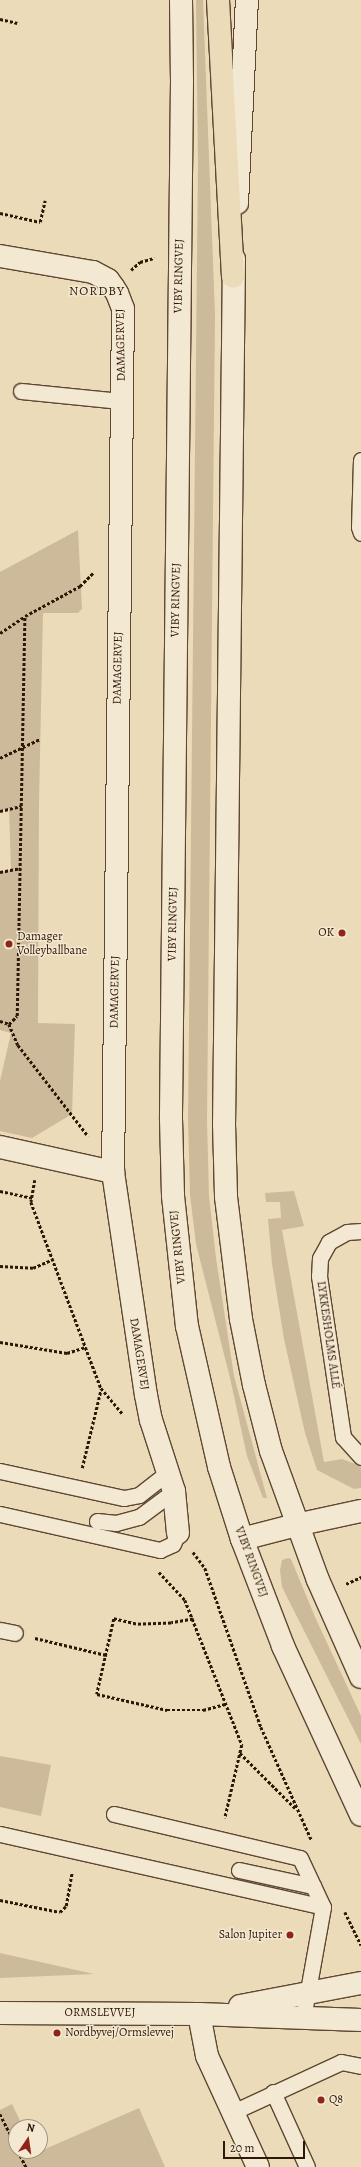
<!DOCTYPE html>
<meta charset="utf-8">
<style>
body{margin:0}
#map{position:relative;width:361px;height:2167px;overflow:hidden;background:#ecdbb8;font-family:Alegreya,serif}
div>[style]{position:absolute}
.green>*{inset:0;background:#ccba9a}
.path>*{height:2.5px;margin-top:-1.25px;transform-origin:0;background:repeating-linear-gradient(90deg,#2f1607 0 3px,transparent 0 5px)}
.roads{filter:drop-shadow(1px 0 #5e4733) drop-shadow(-1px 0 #5e4733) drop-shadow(0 1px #5e4733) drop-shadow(0 -1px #5e4733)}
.lane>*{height:15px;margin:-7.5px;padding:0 7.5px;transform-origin:7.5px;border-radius:7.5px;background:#f3e8d1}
.street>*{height:22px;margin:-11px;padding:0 11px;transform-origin:11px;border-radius:11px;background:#f3e8d1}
.secondary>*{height:22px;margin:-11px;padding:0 11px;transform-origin:11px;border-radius:11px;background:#f3e8d1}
.highway>*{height:22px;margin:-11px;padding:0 11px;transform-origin:11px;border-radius:11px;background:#ecdbb8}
.dots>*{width:11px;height:11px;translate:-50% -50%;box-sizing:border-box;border:2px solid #f3e8d1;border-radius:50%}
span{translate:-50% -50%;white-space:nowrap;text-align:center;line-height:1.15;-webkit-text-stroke:3px #f3e8d1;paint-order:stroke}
.street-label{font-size:12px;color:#2f1607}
.poi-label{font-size:12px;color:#2f1607}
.right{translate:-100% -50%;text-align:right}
.left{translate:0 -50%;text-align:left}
.neighbourhood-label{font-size:13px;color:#2f1607;letter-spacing:1px}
.north{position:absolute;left:8px;top:2119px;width:40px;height:40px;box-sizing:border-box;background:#f3e8d1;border:1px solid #a59480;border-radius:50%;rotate:13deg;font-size:11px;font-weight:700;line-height:16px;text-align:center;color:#2f1607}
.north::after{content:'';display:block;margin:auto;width:14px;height:18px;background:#8f2418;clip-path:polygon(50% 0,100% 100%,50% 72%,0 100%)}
.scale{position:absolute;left:223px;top:2141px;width:82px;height:18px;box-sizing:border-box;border:2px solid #2f1607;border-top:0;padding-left:5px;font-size:12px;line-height:14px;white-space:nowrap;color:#2f1607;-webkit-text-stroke:3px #f3e8d1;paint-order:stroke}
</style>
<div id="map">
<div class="green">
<i style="clip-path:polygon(196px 0,203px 0,215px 315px,207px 1121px,209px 1196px,216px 1258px,234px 1376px,267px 1498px,263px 1498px,247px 1456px,230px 1378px,196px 1244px,190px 1195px,188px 1119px,198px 164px)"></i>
<i style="clip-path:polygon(78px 530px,82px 609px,78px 613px,43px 613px,39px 802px,38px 1023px,75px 1024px,72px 1114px,32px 1138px,0 1131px,0 1081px,11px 1033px,0 1030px,0 872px,11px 870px,9px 809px,0 810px,0 572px)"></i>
<i style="clip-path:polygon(294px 1191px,304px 1226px,282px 1230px,324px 1462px,342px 1459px,361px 1466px,361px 1488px,354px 1489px,317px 1470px,305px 1433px,284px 1339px,272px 1264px,268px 1219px,281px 1218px,280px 1202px,266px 1202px,265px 1193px)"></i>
<i style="clip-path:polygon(288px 1558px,291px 1559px,315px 1617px,361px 1716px,361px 1744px,282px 1587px,280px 1570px,282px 1560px)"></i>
<i style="clip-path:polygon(0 1756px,51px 1765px,41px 1816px,0 1807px)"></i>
<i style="clip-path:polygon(0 1953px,94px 1974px,0 1978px)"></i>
<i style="clip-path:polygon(12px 2104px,23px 2127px,16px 2127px,16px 2151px,34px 2151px,36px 2153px,139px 2108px,165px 2167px,0 2167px,0 2110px)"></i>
</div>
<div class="path">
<i style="left:0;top:19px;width:18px;rotate:13deg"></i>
<i style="left:0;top:213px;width:41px;rotate:12.7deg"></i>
<i style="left:40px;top:222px;width:22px;rotate:-77deg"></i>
<i style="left:131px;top:270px;width:12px;rotate:-42deg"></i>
<i style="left:140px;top:262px;width:15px;rotate:-16deg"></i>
<i style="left:0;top:633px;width:30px;rotate:-34deg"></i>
<i style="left:25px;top:616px;width:63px;rotate:-28.6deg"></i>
<i style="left:80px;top:586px;width:20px;rotate:-45deg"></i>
<i style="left:0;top:758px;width:44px;rotate:-25.4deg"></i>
<i style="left:0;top:811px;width:22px;rotate:-13deg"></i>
<i style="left:0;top:872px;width:20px;rotate:-11deg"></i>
<i style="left:0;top:1021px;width:9px;rotate:18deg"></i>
<i style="left:9px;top:1024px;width:23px;rotate:67deg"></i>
<i style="left:18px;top:1045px;width:115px;rotate:52.4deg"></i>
<i style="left:9px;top:1024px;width:11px;rotate:-45deg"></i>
<i style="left:17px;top:1016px;width:400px;rotate:-88.9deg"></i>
<i style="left:35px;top:1180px;width:22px;rotate:100deg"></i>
<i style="left:31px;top:1202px;width:199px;rotate:69.4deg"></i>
<i style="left:101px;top:1388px;width:34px;rotate:50deg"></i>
<i style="left:0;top:1191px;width:33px;rotate:12deg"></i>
<i style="left:0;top:1266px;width:33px;rotate:3deg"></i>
<i style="left:33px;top:1268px;width:22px;rotate:-24deg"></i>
<i style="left:0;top:1342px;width:68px;rotate:9.3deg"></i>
<i style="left:67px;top:1353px;width:19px;rotate:-18deg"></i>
<i style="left:82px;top:1468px;width:81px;rotate:-76.5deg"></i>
<i style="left:193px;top:1552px;width:20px;rotate:53deg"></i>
<i style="left:205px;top:1568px;width:169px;rotate:70.6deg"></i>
<i style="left:261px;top:1727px;width:123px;rotate:65.9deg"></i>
<i style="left:159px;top:1572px;width:38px;rotate:47deg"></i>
<i style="left:185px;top:1600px;width:156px;rotate:68.5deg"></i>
<i style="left:242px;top:1745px;width:75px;rotate:103.1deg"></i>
<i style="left:346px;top:1584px;width:17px;rotate:-25deg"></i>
<i style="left:193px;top:1619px;width:22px;rotate:170deg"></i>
<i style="left:171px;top:1623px;width:35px;rotate:178deg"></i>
<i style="left:136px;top:1624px;width:23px;rotate:-167deg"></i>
<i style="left:114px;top:1619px;width:77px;rotate:102.8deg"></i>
<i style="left:97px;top:1694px;width:72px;rotate:12.9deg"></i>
<i style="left:167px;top:1710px;width:36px"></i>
<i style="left:203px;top:1710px;width:24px;rotate:-15deg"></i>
<i style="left:35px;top:1638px;width:73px;rotate:13.5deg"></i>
<i style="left:240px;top:1753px;width:79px;rotate:45deg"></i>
<i style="left:0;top:1900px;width:61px;rotate:11.3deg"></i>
<i style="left:60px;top:1912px;width:8px;rotate:-45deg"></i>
<i style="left:66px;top:1906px;width:34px;rotate:-80deg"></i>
<i style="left:345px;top:1912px;width:37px;rotate:64deg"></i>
<i style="left:0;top:2114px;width:36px;rotate:63deg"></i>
<i style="left:18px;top:2151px;width:18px;rotate:63deg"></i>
</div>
<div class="roads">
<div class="lane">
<i style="left:21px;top:391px;width:100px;rotate:5.7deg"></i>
<i style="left:361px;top:460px;width:67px;rotate:91.7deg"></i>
<i style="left:359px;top:527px;width:6px;rotate:72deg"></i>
<i style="left:361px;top:1231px;width:14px;rotate:176deg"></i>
<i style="left:347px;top:1232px;width:21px;rotate:151deg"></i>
<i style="left:329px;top:1242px;width:18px;rotate:119deg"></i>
<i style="left:320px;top:1258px;width:18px;rotate:93deg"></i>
<i style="left:319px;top:1276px;width:163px;rotate:81.5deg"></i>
<i style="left:343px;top:1437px;width:27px;rotate:48deg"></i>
<i style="left:0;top:1471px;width:127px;rotate:12.3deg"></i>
<i style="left:124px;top:1498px;width:15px;rotate:-11deg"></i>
<i style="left:139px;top:1495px;width:37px;rotate:-38deg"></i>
<i style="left:0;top:1514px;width:164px;rotate:12.7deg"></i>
<i style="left:160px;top:1550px;width:14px;rotate:-25deg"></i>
<i style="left:173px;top:1544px;width:12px;rotate:-66deg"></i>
<i style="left:97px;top:1521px;width:19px;rotate:6deg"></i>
<i style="left:116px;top:1523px;width:24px;rotate:-15deg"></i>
<i style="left:139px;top:1517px;width:44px;rotate:-36.6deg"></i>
<i style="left:0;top:1630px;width:15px;rotate:11deg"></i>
<i style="left:114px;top:1814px;width:191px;rotate:13.3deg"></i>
<i style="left:300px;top:1858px;width:54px;rotate:64.9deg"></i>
<i style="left:323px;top:1907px;width:113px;rotate:100.2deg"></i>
<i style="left:0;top:1834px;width:331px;rotate:12.7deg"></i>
<i style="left:239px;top:1870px;width:76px;rotate:12.2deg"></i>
<i style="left:273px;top:2092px;width:82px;rotate:65.6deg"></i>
<i style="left:233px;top:2112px;width:119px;rotate:-24.8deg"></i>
<i style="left:341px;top:2062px;width:20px;rotate:11deg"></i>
</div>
<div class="street">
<i style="left:0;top:256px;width:94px;rotate:9.8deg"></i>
<i style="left:93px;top:272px;width:17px;rotate:28deg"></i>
<i style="left:108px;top:280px;width:9px;rotate:54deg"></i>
<i style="left:113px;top:287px;width:7px;rotate:56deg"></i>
<i style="left:117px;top:293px;width:17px;rotate:69deg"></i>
<i style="left:123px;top:309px;width:863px;rotate:90.66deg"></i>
<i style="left:113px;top:1172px;width:225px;rotate:81.6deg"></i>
<i style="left:146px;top:1395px;width:25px;rotate:79deg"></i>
<i style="left:151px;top:1420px;width:75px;rotate:72.1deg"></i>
<i style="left:174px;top:1491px;width:42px;rotate:84.6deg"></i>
<i style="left:0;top:1147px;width:116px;rotate:12.5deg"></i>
<i style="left:242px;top:1539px;width:56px;rotate:-14.5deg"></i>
<i style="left:296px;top:1525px;width:66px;rotate:-12.2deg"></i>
<i style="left:199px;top:2014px;width:43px;rotate:79.2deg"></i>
<i style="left:207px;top:2056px;width:122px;rotate:65.3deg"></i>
</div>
<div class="secondary">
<i style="left:181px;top:0;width:81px;rotate:89.3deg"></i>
<i style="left:182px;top:81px;width:1038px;rotate:90.61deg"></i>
<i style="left:171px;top:1119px;width:77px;rotate:88.5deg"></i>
<i style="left:173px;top:1196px;width:131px;rotate:83.9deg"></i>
<i style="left:187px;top:1326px;width:145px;rotate:77.2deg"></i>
<i style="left:219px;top:1467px;width:76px;rotate:72.3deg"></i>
<i style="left:242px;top:1539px;width:115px;rotate:69deg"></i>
<i style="left:283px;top:1646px;width:186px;rotate:65.2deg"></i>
<i style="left:237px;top:203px;width:203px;rotate:-87.2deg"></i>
<i style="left:234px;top:259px;width:865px;rotate:90.66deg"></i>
<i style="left:224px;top:1124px;width:73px;rotate:88.4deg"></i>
<i style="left:226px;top:1197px;width:123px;rotate:83deg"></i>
<i style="left:241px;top:1319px;width:67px;rotate:78.9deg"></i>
<i style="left:254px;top:1385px;width:68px;rotate:75.6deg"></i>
<i style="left:271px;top:1451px;width:137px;rotate:70deg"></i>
<i style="left:318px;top:1580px;width:106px;rotate:66.1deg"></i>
<i style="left:240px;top:2006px;width:123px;rotate:-10.8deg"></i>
<i style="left:0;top:2013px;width:199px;rotate:0.3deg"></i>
<i style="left:199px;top:2014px;width:162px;rotate:2.1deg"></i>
</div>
<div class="highway">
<i style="left:218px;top:0;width:277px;rotate:86.9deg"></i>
</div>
</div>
<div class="dots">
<i style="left:342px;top:933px;background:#8f2418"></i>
<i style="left:9px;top:944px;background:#8f2418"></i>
<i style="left:290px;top:1935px;background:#8f2418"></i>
<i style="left:57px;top:2033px;background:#8f2418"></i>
<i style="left:321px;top:2100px;background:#8f2418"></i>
</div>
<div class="street-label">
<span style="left:179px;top:276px;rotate:-89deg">VIBY RINGVEJ</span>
<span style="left:121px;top:345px;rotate:-91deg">DAMAGERVEJ</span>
<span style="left:176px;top:600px;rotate:-89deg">VIBY RINGVEJ</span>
<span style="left:118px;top:668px;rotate:-89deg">DAMAGERVEJ</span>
<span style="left:173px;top:924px;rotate:-89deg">VIBY RINGVEJ</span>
<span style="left:115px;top:992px;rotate:-89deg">DAMAGERVEJ</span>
<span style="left:178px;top:1247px;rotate:-96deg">VIBY RINGVEJ</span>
<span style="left:328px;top:1335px;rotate:82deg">LYKKESHOLMS ALLÉ</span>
<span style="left:139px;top:1354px;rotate:81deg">DAMAGERVEJ</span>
<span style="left:251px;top:1562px;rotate:70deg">VIBY RINGVEJ</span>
<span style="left:100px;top:2013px">ORMSLEVVEJ</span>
</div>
<div class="poi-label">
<span class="right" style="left:334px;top:933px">OK</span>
<span class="left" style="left:17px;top:944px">Damager<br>Volleyballbane</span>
<span class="right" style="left:282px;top:1935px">Salon Jupiter</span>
<span class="left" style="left:65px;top:2033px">Nordbyvej/Ormslevvej</span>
<span class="left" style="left:329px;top:2100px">Q8</span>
</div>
<div class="neighbourhood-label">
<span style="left:97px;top:291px">NORDBY</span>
</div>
<div class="north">N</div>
<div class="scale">20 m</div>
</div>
